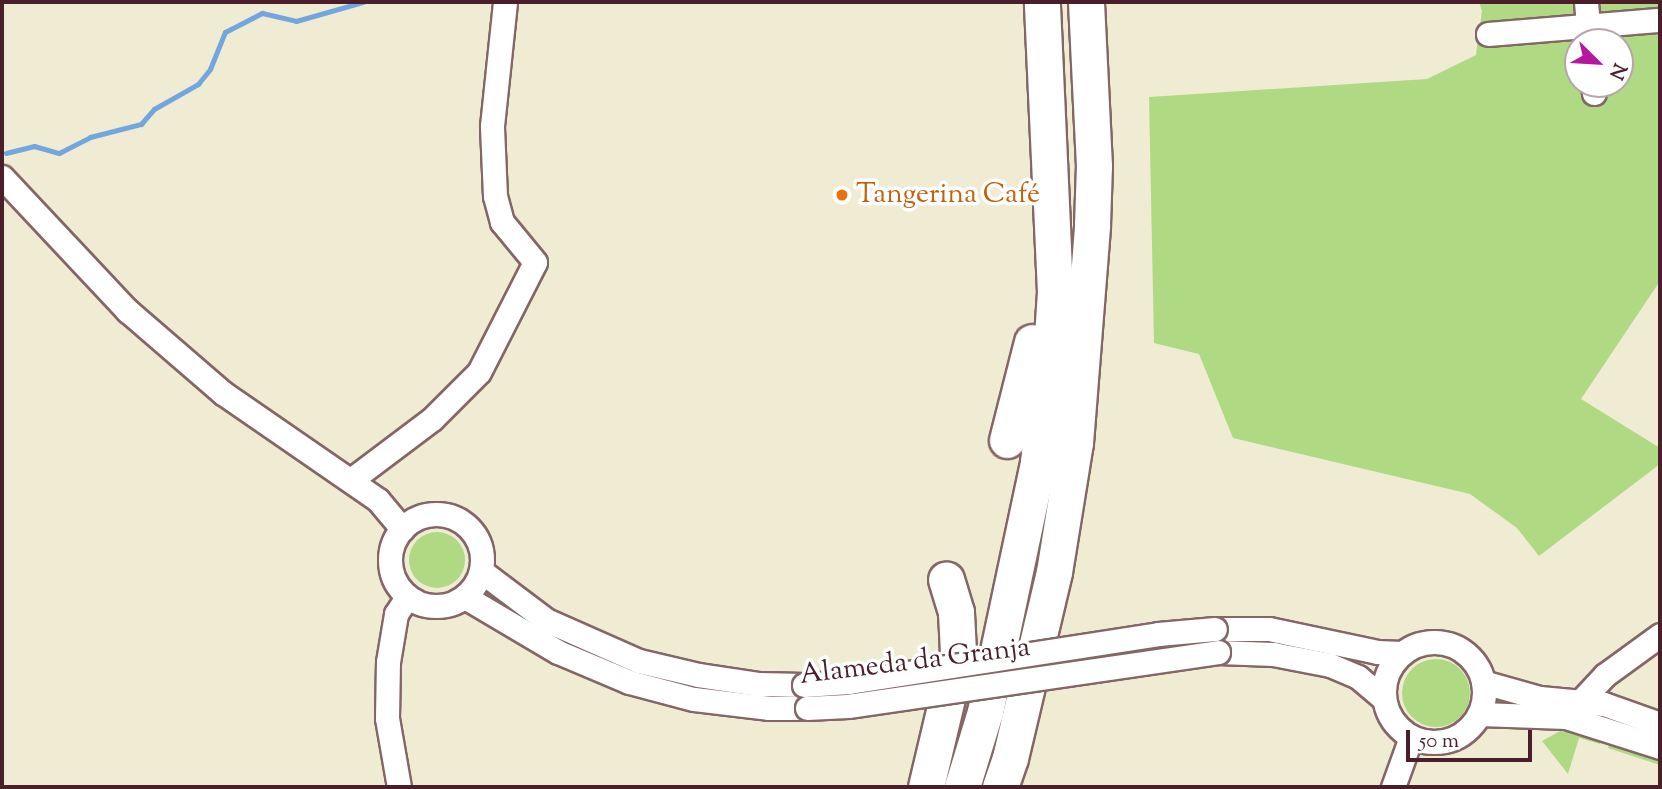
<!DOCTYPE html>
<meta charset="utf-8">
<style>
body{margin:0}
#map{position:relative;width:1662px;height:789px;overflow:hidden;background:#f0ebd3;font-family:"Sorts Mill Goudy",serif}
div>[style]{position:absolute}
.green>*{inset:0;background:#b0d984}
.round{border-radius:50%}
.stream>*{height:5px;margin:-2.5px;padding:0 2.5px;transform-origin:2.5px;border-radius:2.5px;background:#73a6df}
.roads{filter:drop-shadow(2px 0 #846666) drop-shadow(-2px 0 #846666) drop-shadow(0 2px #846666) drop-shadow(0 -2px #846666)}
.minor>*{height:23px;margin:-11.5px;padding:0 11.5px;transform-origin:11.5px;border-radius:11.5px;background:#fff}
.minor>.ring{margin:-11.5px;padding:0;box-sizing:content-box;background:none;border:23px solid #fff;border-radius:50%}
.highway>*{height:35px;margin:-17.5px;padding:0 17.5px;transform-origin:17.5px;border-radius:17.5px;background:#fff}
.bridges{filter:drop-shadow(2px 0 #846666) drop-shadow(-2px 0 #846666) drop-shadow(0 2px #846666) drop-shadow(0 -2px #846666)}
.minor-bridge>*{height:23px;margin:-11.5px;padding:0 11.5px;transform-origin:11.5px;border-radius:11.5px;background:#fff}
.dots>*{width:19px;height:19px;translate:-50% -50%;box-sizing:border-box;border:4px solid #fff;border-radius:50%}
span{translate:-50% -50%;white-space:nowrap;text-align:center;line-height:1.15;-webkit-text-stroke:7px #fff;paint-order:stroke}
.food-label{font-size:28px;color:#c56008}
.left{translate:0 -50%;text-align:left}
.street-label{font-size:28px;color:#4a1f2b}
.frame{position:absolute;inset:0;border:4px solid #4a1f2b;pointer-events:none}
.north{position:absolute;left:1564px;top:28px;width:70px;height:70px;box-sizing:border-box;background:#fff;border:2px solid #b7a5aa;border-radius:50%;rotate:114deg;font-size:19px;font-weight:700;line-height:28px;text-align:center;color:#4a1f2b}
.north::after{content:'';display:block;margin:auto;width:24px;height:32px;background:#b5179e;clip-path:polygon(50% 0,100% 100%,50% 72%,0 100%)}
.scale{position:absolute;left:1406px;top:730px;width:126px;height:32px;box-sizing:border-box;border:4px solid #4a1f2b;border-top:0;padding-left:9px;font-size:21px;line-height:24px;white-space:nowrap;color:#4a1f2b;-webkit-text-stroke:5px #fff;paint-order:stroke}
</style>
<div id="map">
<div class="green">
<i style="clip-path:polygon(evenodd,1479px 2px,1660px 2px,1660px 281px,1581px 399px,1660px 448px,1660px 464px,1539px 556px,1517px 528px,1470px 494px,1233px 438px,1199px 354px,1154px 343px,1149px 97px,1427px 79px,1476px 55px,1482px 11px,1479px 2px,1578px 42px,1620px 42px,1620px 84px,1578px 84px,1578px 42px)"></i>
<i class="round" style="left:409px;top:532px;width:56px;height:56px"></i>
<i class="round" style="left:1402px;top:659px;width:68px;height:68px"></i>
<i style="clip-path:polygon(1560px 731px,1601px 737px,1600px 744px,1579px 738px,1568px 774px,1542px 741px)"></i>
<i style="clip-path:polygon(1611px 740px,1660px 757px,1660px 765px,1608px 748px)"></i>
</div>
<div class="stream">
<i style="left:6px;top:153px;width:29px;rotate:-14deg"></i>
<i style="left:34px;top:146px;width:26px;rotate:16deg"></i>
<i style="left:59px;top:153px;width:35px;rotate:-27deg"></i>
<i style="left:90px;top:137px;width:53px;rotate:-14.3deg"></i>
<i style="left:141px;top:124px;width:20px;rotate:-49deg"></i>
<i style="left:154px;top:109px;width:51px;rotate:-29.6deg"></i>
<i style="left:198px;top:84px;width:19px;rotate:-51deg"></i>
<i style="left:210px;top:69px;width:40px;rotate:-68deg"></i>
<i style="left:225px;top:32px;width:42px;rotate:-27.2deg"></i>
<i style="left:262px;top:13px;width:35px;rotate:13deg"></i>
<i style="left:296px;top:21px;width:70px;rotate:-15.8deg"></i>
</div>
<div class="roads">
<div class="minor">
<i style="left:1586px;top:2px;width:38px;rotate:85deg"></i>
<i style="left:1488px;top:34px;width:173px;rotate:-4.7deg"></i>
<i style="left:1593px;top:84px;width:9px;rotate:84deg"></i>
<i style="left:2px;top:177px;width:184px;rotate:46.8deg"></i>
<i style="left:128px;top:311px;width:125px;rotate:40.8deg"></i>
<i style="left:223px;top:393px;width:188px;rotate:34.6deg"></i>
<i style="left:378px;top:500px;width:38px;rotate:50deg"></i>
<i style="left:351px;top:480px;width:101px;rotate:-37deg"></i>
<i style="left:432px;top:419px;width:66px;rotate:-45deg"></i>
<i style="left:479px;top:372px;width:123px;rotate:-63deg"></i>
<i style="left:535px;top:262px;width:52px;rotate:-129.5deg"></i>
<i style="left:502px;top:222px;width:27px;rotate:-105deg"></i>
<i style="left:495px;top:196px;width:70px;rotate:-92.5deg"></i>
<i style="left:492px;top:126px;width:125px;rotate:-84deg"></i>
<i class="ring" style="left:390px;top:514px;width:69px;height:69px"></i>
<i style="left:481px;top:571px;width:81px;rotate:37deg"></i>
<i style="left:546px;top:620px;width:102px;rotate:23.8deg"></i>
<i style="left:639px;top:661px;width:61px;rotate:13.3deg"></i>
<i style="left:698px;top:675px;width:62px;rotate:8.4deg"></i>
<i style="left:759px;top:684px;width:45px;rotate:1.3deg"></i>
<i style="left:465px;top:597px;width:108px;rotate:30.6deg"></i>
<i style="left:558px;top:652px;width:77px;rotate:22.9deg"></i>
<i style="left:629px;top:682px;width:67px;rotate:14.7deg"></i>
<i style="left:694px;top:699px;width:76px;rotate:6.8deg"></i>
<i style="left:769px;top:708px;width:38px"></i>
<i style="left:1215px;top:629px;width:54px"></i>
<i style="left:1269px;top:629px;width:110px;rotate:12deg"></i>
<i style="left:1377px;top:652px;width:25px;rotate:2deg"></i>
<i class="ring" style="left:1384px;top:642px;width:77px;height:77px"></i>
<i style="left:1218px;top:652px;width:55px;rotate:2.1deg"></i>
<i style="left:1273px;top:654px;width:58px;rotate:10.9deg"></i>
<i style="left:1330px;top:665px;width:30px;rotate:23deg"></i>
<i style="left:1358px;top:677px;width:34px;rotate:40deg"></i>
<i style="left:1483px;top:682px;width:59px;rotate:15.7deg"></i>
<i style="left:1540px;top:698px;width:64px;rotate:5.4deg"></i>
<i style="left:1604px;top:704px;width:59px;rotate:19.7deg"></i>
<i style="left:1575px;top:707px;width:44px;rotate:-46.8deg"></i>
<i style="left:1605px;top:675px;width:68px;rotate:-36deg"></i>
<i style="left:1479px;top:714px;width:87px;rotate:2deg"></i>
<i style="left:1566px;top:717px;width:99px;rotate:17.7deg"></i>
<i style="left:399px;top:787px;width:70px;rotate:-99.9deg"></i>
<i style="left:387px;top:718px;width:56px;rotate:-89deg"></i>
<i style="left:388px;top:662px;width:49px;rotate:-80.5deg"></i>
<i style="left:396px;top:614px;width:20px;rotate:-57deg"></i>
<i style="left:1393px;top:787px;width:53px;rotate:-70.2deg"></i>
</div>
<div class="highway">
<i style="left:1007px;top:440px;width:101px;rotate:-75.7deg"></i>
<i style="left:926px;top:787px;width:139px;rotate:-76.7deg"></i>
<i style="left:958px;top:652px;width:40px;rotate:-92.9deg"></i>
<i style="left:956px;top:612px;width:34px;rotate:-107deg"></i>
<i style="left:962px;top:787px;width:78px;rotate:-73deg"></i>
<i style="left:985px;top:712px;width:256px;rotate:-78deg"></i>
<i style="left:1038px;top:462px;width:126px;rotate:-83.6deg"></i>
<i style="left:1052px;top:337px;width:45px;rotate:-86.2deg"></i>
<i style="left:1055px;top:292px;width:290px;rotate:-92.6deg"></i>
<i style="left:1000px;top:787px;width:31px;rotate:-71deg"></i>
<i style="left:1010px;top:758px;width:191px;rotate:-76.7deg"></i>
<i style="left:1054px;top:572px;width:131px;rotate:-80.8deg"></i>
<i style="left:1075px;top:443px;width:219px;rotate:-85.5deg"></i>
<i style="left:1092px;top:225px;width:59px;rotate:-88.1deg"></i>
<i style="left:1094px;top:166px;width:164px;rotate:-92.8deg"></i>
</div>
</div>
<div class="bridges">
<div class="minor-bridge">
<i style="left:804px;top:685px;width:45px;rotate:-3.8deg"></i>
<i style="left:849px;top:682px;width:313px;rotate:-8.8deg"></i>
<i style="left:1158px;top:634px;width:57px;rotate:-5deg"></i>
<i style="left:807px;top:708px;width:41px;rotate:-2.8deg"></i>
<i style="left:848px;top:706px;width:374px;rotate:-8.3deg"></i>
</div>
</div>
<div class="dots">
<i style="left:842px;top:195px;background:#e8710a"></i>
</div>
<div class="food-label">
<span class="left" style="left:856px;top:195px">Tangerina Café</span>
</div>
<div class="street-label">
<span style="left:915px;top:662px;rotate:-7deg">Alameda da Granja</span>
</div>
<div class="frame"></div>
<div class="north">N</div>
<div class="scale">50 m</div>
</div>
